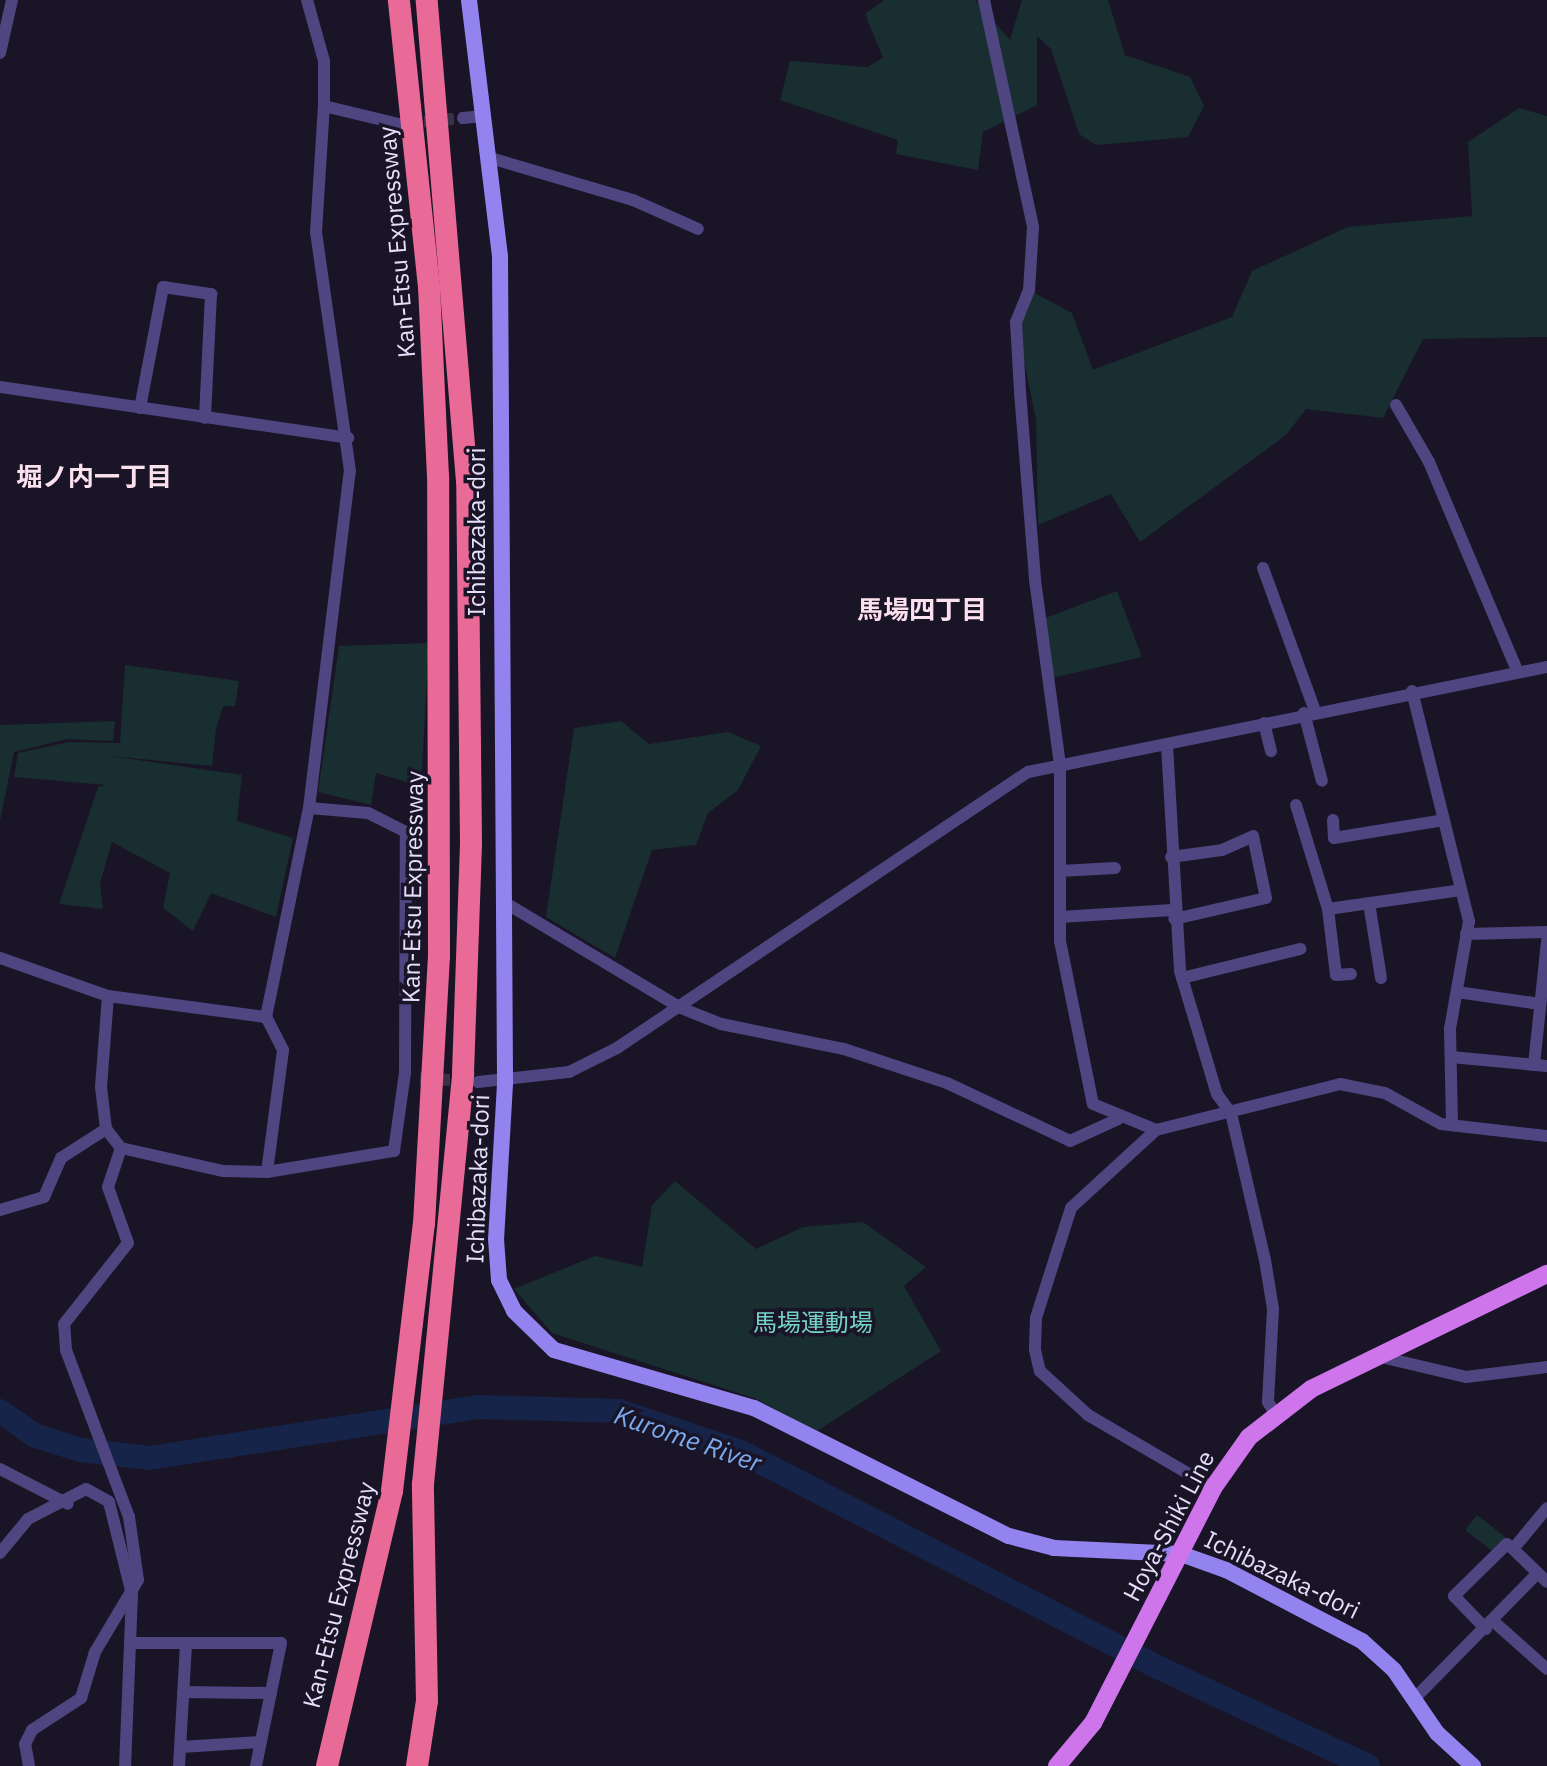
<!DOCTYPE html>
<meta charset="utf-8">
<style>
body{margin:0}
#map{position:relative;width:1547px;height:1766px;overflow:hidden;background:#1a1427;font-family:"IBM Plex Sans","Noto Sans JP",sans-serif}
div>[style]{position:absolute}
.green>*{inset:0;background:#182e31;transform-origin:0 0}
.river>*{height:24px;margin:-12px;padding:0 12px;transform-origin:12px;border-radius:12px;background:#162449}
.street-tunnel>*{height:12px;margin-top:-6px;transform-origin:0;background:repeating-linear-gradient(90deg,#393247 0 12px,transparent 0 18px)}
.street>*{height:12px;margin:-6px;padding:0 6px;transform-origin:6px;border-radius:6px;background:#4f4580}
.secondary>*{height:16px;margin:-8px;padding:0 8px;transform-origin:8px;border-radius:8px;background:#9383ee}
.primary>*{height:18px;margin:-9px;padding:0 9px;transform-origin:9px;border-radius:9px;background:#cf75ec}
.highway>*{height:22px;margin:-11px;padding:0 11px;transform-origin:11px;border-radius:11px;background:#ea6a97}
span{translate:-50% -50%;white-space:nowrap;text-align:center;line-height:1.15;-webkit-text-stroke:7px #1a1427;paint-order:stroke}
.street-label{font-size:24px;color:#e6dffb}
.park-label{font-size:24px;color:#74d2c7}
.neighbourhood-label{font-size:26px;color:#fbe1ee;font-weight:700}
.water-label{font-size:26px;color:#7ba9ed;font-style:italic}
</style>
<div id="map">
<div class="green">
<i style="clip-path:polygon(884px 0,975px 0,1010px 40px,1022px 0,1108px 0,1125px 55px,1190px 77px,1204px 106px,1188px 137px,1096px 145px,1079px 134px,1051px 49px,1037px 36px,1037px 105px,983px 132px,978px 170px,896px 154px,898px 140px,780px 100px,790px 61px,867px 67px,883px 58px,865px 14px)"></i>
<i style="clip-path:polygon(1519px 108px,1547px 116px,1547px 337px,1423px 339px,1383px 418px,1306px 409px,1286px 435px,1140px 542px,1111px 494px,1038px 525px,1036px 419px,1016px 322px,1029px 290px,1072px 313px,1093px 370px,1232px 317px,1252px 271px,1348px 227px,1472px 216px,1468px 142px)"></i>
<i style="clip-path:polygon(1117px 591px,1142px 657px,1048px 679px,1040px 620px)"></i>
<i style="clip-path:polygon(429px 643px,421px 786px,376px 773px,371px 805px,318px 792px,339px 646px)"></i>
<i style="clip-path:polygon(125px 665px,239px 681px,235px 706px,223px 706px,216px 729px,212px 766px,110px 756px,242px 775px,237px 821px,293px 838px,276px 917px,211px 893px,193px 931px,163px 908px,170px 873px,112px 842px,100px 883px,103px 909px,59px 904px,98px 787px,106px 785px,14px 777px,18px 753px,69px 742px,120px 743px)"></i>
<i style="clip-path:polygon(115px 721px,113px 741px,67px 739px,14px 752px,0 821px,0 725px)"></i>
<i style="clip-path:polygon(621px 721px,649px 744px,728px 732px,761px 746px,738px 790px,708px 813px,696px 845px,652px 850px,615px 958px,546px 917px,574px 728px)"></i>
<i style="clip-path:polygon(675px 1181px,756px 1249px,803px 1227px,863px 1222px,926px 1267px,904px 1286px,941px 1351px,817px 1431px,754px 1398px,552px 1333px,514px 1289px,595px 1256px,642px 1267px,652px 1205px)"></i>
<i style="left:1477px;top:1515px;width:37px;height:19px;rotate:38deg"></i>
</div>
<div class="river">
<i style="left:0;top:1411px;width:42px;rotate:35.2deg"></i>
<i style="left:34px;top:1435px;width:48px;rotate:18.1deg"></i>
<i style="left:80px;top:1450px;width:69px;rotate:6.6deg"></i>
<i style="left:149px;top:1458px;width:332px;rotate:-8.8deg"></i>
<i style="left:477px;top:1407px;width:142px;rotate:1.6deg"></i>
<i style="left:619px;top:1411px;width:129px;rotate:18.6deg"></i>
<i style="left:741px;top:1452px;width:462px;rotate:27.3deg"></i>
<i style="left:1151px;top:1664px;width:240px;rotate:25.2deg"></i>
</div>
<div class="street-tunnel">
<i style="left:406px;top:123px;width:57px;rotate:-5deg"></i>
<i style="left:420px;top:1078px;width:45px;rotate:3.8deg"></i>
</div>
<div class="street">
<i style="left:307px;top:0;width:63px;rotate:74.4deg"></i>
<i style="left:324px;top:61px;width:45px;rotate:90deg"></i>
<i style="left:324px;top:106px;width:77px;rotate:13.5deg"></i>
<i style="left:984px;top:0;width:232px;rotate:77.8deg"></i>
<i style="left:1033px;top:227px;width:63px;rotate:93.6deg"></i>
<i style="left:1029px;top:290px;width:35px;rotate:112deg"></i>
<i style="left:1016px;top:322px;width:70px;rotate:86.7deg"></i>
<i style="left:1020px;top:392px;width:189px;rotate:85.4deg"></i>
<i style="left:1035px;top:580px;width:186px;rotate:82.3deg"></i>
<i style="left:1060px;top:764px;width:177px;rotate:90deg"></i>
<i style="left:1060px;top:941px;width:166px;rotate:78.6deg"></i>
<i style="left:1093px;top:1104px;width:68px;rotate:22.4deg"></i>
<i style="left:1156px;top:1130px;width:190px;rotate:-14deg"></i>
<i style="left:1340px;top:1084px;width:46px;rotate:11.3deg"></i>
<i style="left:1385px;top:1093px;width:64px;rotate:29deg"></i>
<i style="left:1441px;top:1124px;width:107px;rotate:6.5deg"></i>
<i style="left:0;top:53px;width:54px;rotate:-77.2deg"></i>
<i style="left:463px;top:118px;width:20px;rotate:-6deg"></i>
<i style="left:487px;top:157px;width:152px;rotate:16.4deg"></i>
<i style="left:633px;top:200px;width:71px;rotate:24deg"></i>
<i style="left:0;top:387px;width:352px;rotate:8.3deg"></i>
<i style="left:1396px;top:405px;width:66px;rotate:59.9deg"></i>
<i style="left:1429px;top:462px;width:226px;rotate:67.1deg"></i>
<i style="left:140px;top:408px;width:123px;rotate:-79.2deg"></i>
<i style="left:163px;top:287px;width:49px;rotate:8.3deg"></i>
<i style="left:211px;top:294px;width:124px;rotate:92.8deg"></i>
<i style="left:1263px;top:568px;width:152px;rotate:70deg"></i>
<i style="left:1412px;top:691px;width:237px;rotate:76.1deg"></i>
<i style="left:1469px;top:921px;width:110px;rotate:100deg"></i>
<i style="left:1450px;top:1029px;width:96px;rotate:88.8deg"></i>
<i style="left:1304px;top:713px;width:70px;rotate:75.2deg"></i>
<i style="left:1264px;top:723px;width:29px;rotate:76deg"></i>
<i style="left:1167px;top:745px;width:226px;rotate:86.7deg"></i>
<i style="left:1180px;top:971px;width:128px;rotate:73.3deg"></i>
<i style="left:1217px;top:1094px;width:24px;rotate:54deg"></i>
<i style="left:1231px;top:1113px;width:151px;rotate:77deg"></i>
<i style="left:1265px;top:1260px;width:50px;rotate:80.7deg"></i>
<i style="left:1273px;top:1309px;width:93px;rotate:93.1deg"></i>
<i style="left:1268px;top:1402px;width:13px;rotate:58deg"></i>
<i style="left:1296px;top:805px;width:109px;rotate:72.9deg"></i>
<i style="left:1328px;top:909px;width:66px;rotate:83.1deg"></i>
<i style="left:1336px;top:975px;width:15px;rotate:-4deg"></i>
<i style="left:1333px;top:820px;width:18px;rotate:87deg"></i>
<i style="left:1334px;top:838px;width:111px;rotate:-9.3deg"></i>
<i style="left:1171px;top:857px;width:51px;rotate:-7.8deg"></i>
<i style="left:1222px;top:850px;width:34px;rotate:-24deg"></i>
<i style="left:1253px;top:836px;width:63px;rotate:78.2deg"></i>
<i style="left:1266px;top:898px;width:94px;rotate:167.1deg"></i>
<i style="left:1060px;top:871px;width:55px;rotate:-3.1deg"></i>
<i style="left:504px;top:902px;width:206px;rotate:30.9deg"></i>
<i style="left:681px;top:1008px;width:43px;rotate:21.8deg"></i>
<i style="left:721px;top:1024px;width:126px;rotate:11.5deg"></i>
<i style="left:844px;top:1049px;width:108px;rotate:18.3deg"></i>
<i style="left:947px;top:1083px;width:136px;rotate:25.2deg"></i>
<i style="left:1070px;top:1141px;width:53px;rotate:-24.6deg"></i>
<i style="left:1369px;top:903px;width:76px;rotate:80.9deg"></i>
<i style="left:1328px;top:909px;width:134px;rotate:-8.1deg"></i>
<i style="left:1060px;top:917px;width:113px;rotate:-3.5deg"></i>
<i style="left:1466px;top:934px;width:81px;rotate:-1.4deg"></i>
<i style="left:0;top:958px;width:114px;rotate:19.4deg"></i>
<i style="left:108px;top:996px;width:159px;rotate:7.6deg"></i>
<i style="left:1182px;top:978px;width:122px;rotate:-13.8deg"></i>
<i style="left:1457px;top:992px;width:84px;rotate:8.2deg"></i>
<i style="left:108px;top:996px;width:91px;rotate:94.4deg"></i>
<i style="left:101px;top:1087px;width:42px;rotate:83.2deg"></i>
<i style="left:106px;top:1129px;width:24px;rotate:52deg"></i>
<i style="left:121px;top:1148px;width:105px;rotate:12.7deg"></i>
<i style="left:223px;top:1171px;width:44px;rotate:1.3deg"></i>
<i style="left:267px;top:1172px;width:129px;rotate:-9.4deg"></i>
<i style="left:394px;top:1151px;width:79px;rotate:-82deg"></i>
<i style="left:405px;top:1073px;width:241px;rotate:-89.8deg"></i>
<i style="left:406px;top:832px;width:42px;rotate:-153.4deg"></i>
<i style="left:368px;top:813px;width:59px;rotate:-175.2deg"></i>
<i style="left:309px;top:808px;width:339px;rotate:-83.1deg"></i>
<i style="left:350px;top:471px;width:241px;rotate:-98.1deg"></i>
<i style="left:316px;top:232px;width:126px;rotate:-86.4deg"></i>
<i style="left:1451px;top:1057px;width:96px;rotate:5.4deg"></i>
<i style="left:1534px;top:1065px;width:125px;rotate:-84deg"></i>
<i style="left:478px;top:1082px;width:92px;rotate:-6.3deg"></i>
<i style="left:569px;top:1072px;width:54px;rotate:-26.6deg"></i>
<i style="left:617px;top:1048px;width:495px;rotate:-33.9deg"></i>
<i style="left:1028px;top:772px;width:530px;rotate:-11.44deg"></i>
<i style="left:1156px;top:1130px;width:115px;rotate:137.5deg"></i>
<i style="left:1071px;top:1208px;width:115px;rotate:107.7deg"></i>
<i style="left:1036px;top:1318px;width:32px;rotate:92deg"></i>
<i style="left:1035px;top:1350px;width:22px;rotate:77deg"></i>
<i style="left:1040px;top:1371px;width:65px;rotate:42.5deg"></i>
<i style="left:1088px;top:1415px;width:145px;rotate:30.3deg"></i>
<i style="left:267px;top:1172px;width:123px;rotate:-82.5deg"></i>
<i style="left:283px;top:1050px;width:37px;rotate:-117deg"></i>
<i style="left:266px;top:1017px;width:213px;rotate:-78.4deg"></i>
<i style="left:0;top:1210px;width:46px;rotate:-16.5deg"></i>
<i style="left:44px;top:1197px;width:43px;rotate:-66.4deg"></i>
<i style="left:61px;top:1158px;width:54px;rotate:-32.8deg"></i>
<i style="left:1377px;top:1356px;width:91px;rotate:13.3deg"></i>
<i style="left:1466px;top:1377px;width:82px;rotate:-7deg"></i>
<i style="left:0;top:1469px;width:76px;rotate:27.2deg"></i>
<i style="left:1513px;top:1549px;width:47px;rotate:44.1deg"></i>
<i style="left:0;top:1553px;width:44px;rotate:-50.5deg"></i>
<i style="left:28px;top:1519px;width:65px;rotate:-27.3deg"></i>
<i style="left:86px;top:1489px;width:26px;rotate:29deg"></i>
<i style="left:109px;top:1502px;width:95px;rotate:76deg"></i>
<i style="left:132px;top:1594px;width:172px;rotate:92.3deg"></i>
<i style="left:1493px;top:1621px;width:72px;rotate:41.6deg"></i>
<i style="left:1486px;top:1629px;width:46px;rotate:-134.1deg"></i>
<i style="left:1454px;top:1596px;width:74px;rotate:-44.5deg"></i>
<i style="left:1507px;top:1544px;width:8px;rotate:40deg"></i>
<i style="left:1513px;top:1549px;width:53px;rotate:-50.3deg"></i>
<i style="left:130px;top:1643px;width:151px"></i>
<i style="left:281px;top:1643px;width:126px;rotate:101.5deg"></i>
<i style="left:183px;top:1692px;width:88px;rotate:0.7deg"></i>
<i style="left:1413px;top:1700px;width:178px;rotate:-45.5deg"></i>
<i style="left:181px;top:1747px;width:80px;rotate:-3.6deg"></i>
<i style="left:29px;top:1766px;width:22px;rotate:-100deg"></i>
<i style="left:25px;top:1744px;width:16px;rotate:-63deg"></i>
<i style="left:32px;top:1730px;width:59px;rotate:-33.1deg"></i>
<i style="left:81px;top:1698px;width:48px;rotate:-73.1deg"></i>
<i style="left:95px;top:1652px;width:84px;rotate:-59.2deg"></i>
<i style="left:138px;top:1580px;width:64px;rotate:-98.1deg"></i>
<i style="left:129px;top:1517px;width:178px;rotate:-110.7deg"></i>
<i style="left:66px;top:1350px;width:26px;rotate:-94deg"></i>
<i style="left:64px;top:1324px;width:103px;rotate:-51.7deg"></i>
<i style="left:128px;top:1243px;width:59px;rotate:-109.7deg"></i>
<i style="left:108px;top:1187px;width:41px;rotate:-71.6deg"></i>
<i style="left:179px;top:1766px;width:123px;rotate:-86.7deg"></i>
</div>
<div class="secondary">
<i style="left:469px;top:0;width:259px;rotate:83.1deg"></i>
<i style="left:500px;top:257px;width:827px;rotate:89.65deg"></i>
<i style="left:505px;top:1084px;width:155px;rotate:93.3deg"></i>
<i style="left:496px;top:1239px;width:41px;rotate:85.8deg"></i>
<i style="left:499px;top:1280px;width:34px;rotate:64deg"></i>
<i style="left:514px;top:1311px;width:56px;rotate:44.3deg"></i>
<i style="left:554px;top:1350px;width:208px;rotate:16.2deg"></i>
<i style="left:754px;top:1408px;width:285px;rotate:26.7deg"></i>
<i style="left:1009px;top:1536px;width:47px;rotate:14.9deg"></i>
<i style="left:1054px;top:1548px;width:127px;rotate:2.7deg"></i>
<i style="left:1181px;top:1554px;width:48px;rotate:19.6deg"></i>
<i style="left:1226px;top:1570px;width:153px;rotate:27.6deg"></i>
<i style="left:1362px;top:1641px;width:43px;rotate:42.2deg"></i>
<i style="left:1394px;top:1670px;width:76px;rotate:55.7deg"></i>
<i style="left:1437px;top:1733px;width:49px;rotate:42.5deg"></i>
</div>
<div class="primary">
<i style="left:1057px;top:1766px;width:56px;rotate:-50.1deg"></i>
<i style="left:1093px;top:1723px;width:264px;rotate:-62.9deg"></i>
<i style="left:1213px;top:1488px;width:62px;rotate:-54.8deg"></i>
<i style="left:1249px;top:1437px;width:78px;rotate:-37.7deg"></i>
<i style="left:1311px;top:1389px;width:263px;rotate:-26deg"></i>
</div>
<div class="highway">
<i style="left:327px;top:1766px;width:283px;rotate:-76.7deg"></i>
<i style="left:392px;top:1491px;width:269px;rotate:-83.2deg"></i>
<i style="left:424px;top:1224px;width:268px;rotate:-86.8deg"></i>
<i style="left:439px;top:956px;width:479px;rotate:-90.1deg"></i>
<i style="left:438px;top:477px;width:190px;rotate:-92.7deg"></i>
<i style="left:429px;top:287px;width:289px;rotate:-96deg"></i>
<i style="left:417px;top:1766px;width:66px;rotate:-81.3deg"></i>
<i style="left:427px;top:1701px;width:217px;rotate:-91.1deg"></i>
<i style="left:423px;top:1484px;width:413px;rotate:-84.4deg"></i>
<i style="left:463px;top:1073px;width:230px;rotate:-88deg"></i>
<i style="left:471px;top:843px;width:362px;rotate:-90.6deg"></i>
<i style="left:467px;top:481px;width:483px;rotate:-94.8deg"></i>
</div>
<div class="street-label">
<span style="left:397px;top:242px;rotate:-95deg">Kan-Etsu Expressway</span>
<span style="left:477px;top:532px;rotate:-90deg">Ichibazaka-dori</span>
<span style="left:413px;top:887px;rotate:-89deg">Kan-Etsu Expressway</span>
<span style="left:478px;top:1179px;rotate:-88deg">Ichibazaka-dori</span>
<span style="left:1169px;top:1526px;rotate:-62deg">Hoya-Shiki Line</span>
<span style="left:1282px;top:1575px;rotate:26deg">Ichibazaka-dori</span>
<span style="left:339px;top:1595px;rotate:-76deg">Kan-Etsu Expressway</span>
</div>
<div class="park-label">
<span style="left:813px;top:1323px">馬場運動場</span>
</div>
<div class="neighbourhood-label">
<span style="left:94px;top:477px">堀ノ内一丁目</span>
<span style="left:922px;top:610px">馬場四丁目</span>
</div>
<div class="water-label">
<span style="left:688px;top:1439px;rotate:19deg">Kurome River</span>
</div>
</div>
